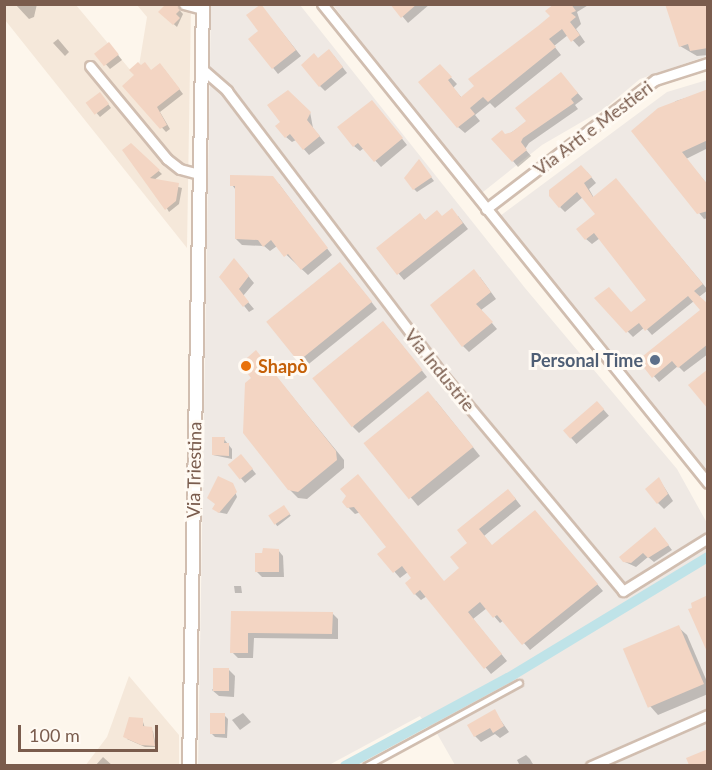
<!DOCTYPE html>
<meta charset="utf-8">
<style>
body{margin:0}
#map{position:relative;width:712px;height:770px;overflow:hidden;background:#fdf6ec;font-family:Lato,sans-serif}
div>[style]{position:absolute}
.residential>*{inset:0;background:#f5e8da}
.industrial>*{inset:0;background:#efe9e4}
.shadow>*{inset:0;background:#0003;transform-origin:0 0}
.canal>*{height:10px;margin:-5px;padding:0 5px;transform-origin:5px;border-radius:5px;background:#bfe3e8}
.building>*{inset:0;background:#f3d5c3;transform-origin:0 0}
.roads{filter:drop-shadow(2px 0 #d1beb0) drop-shadow(-2px 0 #d1beb0) drop-shadow(0 2px #d1beb0) drop-shadow(0 -2px #d1beb0)}
.lane>*{height:4.5px;margin:-2.25px;padding:0 2.25px;transform-origin:2.25px;border-radius:2.25px;background:#fff}
.street>*{height:9px;margin:-4.5px;padding:0 4.5px;transform-origin:4.5px;border-radius:4.5px;background:#fff}
.secondary>*{height:12px;margin:-6px;padding:0 6px;transform-origin:6px;border-radius:6px;background:#fff}
.dots>*{width:16px;height:16px;translate:-50% -50%;box-sizing:border-box;border:3px solid #fffaf3;border-radius:50%}
span{translate:-50% -50%;white-space:nowrap;text-align:center;line-height:1.15;-webkit-text-stroke:6px #fffaf3;paint-order:stroke}
.street-label{font-size:18px;color:#7a5c4d}
.service-label{font-size:18px;color:#4e5e75;font-weight:700}
.right{translate:-100% -50%;text-align:right}
.food-label{font-size:18px;color:#c56008;font-weight:700}
.left{translate:0 -50%;text-align:left}
.frame{position:absolute;inset:0;border:6px solid #7a5c4d;pointer-events:none}
.scale{position:absolute;left:18px;top:725px;width:140px;height:27px;box-sizing:border-box;border:3px solid #7a5c4d;border-top:0;padding-left:8px;font-size:18px;line-height:21px;white-space:nowrap;color:#7a5c4d;-webkit-text-stroke:4px #fffaf3;paint-order:stroke}
</style>
<div id="map">
<div class="residential">
<i style="clip-path:polygon(4px 5px,76px 5px,137px 78px,147px 17px,137px 5px,191px 5px,187px 248px,5px 20px)"></i>
<i style="clip-path:polygon(129px 676px,179px 735px,179px 765px,85px 766px,107px 737px)"></i>
</div>
<div class="industrial">
<i style="clip-path:polygon(211px 5px,300px 5px,525px 288px,677px 469px,707px 523px,707px 765px,455px 765px,435px 730px,431px 732px,420px 716px,329px 765px,198px 766px)"></i>
<i style="clip-path:polygon(333px 5px,707px 5px,707px 56px,640px 79px,604px 109px,542px 145px,478px 196px)"></i>
<i style="clip-path:polygon(707px 80px,707px 480px,496px 219px,667px 92px)"></i>
</div>
<div class="shadow">
<i style="clip-path:polygon(15px 4px,37px 4px,34px 17px,29px 19px)"></i>
<i style="clip-path:polygon(174px 4px,183px 14px,177px 27px,160px 12px)"></i>
<i style="clip-path:polygon(392px 4px,430px 4px,408px 23px)"></i>
<i style="clip-path:polygon(556px 4px,590px 4px,577px 12px,581px 24px,576px 29px,585px 42px,579px 47px,568px 35px,554px 46px,561px 55px,495px 108px,490px 103px,475px 115px,480px 121px,465px 133px,458px 127px,440px 66px,457px 84px,453px 88px,462px 98px,552px 16px)"></i>
<i style="clip-path:polygon(708px 4px,708px 55px,697px 56px,680px 46px)"></i>
<i style="clip-path:polygon(266px 12px,301px 56px,278px 74px,250px 39px,260px 31px)"></i>
<i style="clip-path:polygon(58px 39px,69px 52px,65px 56px,53px 43px)"></i>
<i style="clip-path:polygon(112px 47px,122px 60px,110px 69px,96px 53px)"></i>
<i style="clip-path:polygon(334px 56px,347px 73px,325px 91px,320px 86px,318px 60px)"></i>
<i style="clip-path:polygon(164px 69px,183px 94px,160px 112px,170px 129px,166px 132px,124px 86px,136px 76px)"></i>
<i style="clip-path:polygon(566px 80px,583px 99px,575px 105px,578px 109px,529px 143px,525px 149px,531px 156px,518px 167px,513px 161px,506px 136px,528px 121px)"></i>
<i style="clip-path:polygon(708px 91px,708px 148px,686px 159px,708px 185px,708px 218px,704px 219px,633px 131px,676px 101px)"></i>
<i style="clip-path:polygon(103px 97px,111px 108px,100px 117px,88px 103px)"></i>
<i style="clip-path:polygon(377px 107px,407px 145px,381px 167px,364px 148px,360px 151px,354px 146px)"></i>
<i style="clip-path:polygon(310px 112px,313px 128px,325px 143px,309px 155px,296px 140px,292px 142px,286px 137px)"></i>
<i style="clip-path:polygon(131px 145px,162px 174px,154px 180px,182px 188px,179px 204px,169px 212px)"></i>
<i style="clip-path:polygon(422px 165px,434px 181px,417px 192px,414px 189px)"></i>
<i style="clip-path:polygon(587px 172px,596px 183px,589px 189px,594px 198px,621px 186px,708px 290px,699px 297px,708px 308px,708px 354px,684px 372px,678px 366px,659px 382px,640px 360px,702px 310px,694px 301px,652px 335px,645px 327px,633px 337px,596px 299px,631px 314px,648px 300px,600px 238px,592px 244px,586px 239px,597px 214px,583px 197px,565px 212px,560px 207px)"></i>
<i style="clip-path:polygon(279px 184px,332px 255px,308px 275px,277px 246px,270px 251px,264px 246px,242px 245px,236px 239px,236px 190px,232px 185px)"></i>
<i style="clip-path:polygon(420px 215px,426px 221px,458px 216px,468px 229px,404px 280px,378px 249px)"></i>
<i style="clip-path:polygon(240px 266px,254px 283px,243px 296px,254px 309px,249px 312px,221px 277px)"></i>
<i style="clip-path:polygon(346px 270px,377px 309px,305px 367px,268px 322px)"></i>
<i style="clip-path:polygon(480px 277px,496px 299px,481px 310px,497px 329px,469px 352px,463px 346px)"></i>
<i style="clip-path:polygon(389px 329px,427px 377px,359px 433px,353px 427px)"></i>
<i style="clip-path:polygon(256px 352px,344px 460px,344px 468px,307px 499px,298px 498px,289px 489px,253px 378px)"></i>
<i style="clip-path:polygon(436px 401px,480px 456px,418px 506px,365px 443px)"></i>
<i style="left:603px;top:409px;width:9px;height:43px;rotate:49deg"></i>
<i style="clip-path:polygon(224px 439px,232px 449px,232px 459px,213px 455px)"></i>
<i style="clip-path:polygon(245px 460px,256px 474px,245px 483px,230px 465px)"></i>
<i style="clip-path:polygon(659px 479px,673px 501px,664px 509px,658px 503px)"></i>
<i style="clip-path:polygon(232px 484px,237px 497px,227px 514px,217px 512px)"></i>
<i style="clip-path:polygon(348px 496px,444px 583px,461px 569px,469px 544px,459px 530px,514px 497px,521px 506px,484px 536px,492px 546px,541px 518px,603px 591px,530px 650px,504px 620px,500px 623px,487px 608px,473px 619px,507px 661px,491px 674px,427px 596px,421px 600px,415px 594px,407px 584px,413px 578px,408px 572px,400px 578px,379px 554px,388px 547px,361px 512px,355px 514px,348px 507px)"></i>
<i style="left:284px;top:507px;width:11px;height:17px;rotate:52deg"></i>
<i style="clip-path:polygon(659px 533px,672px 550px,654px 562px,648px 557px,636px 567px,625px 562px)"></i>
<i style="clip-path:polygon(278px 550px,283px 556px,284px 577px,262px 577px,256px 571px)"></i>
<i style="clip-path:polygon(234px 586px,241px 586px,242px 593px,235px 593px)"></i>
<i style="clip-path:polygon(232px 612px,332px 613px,338px 619px,338px 639px,254px 638px,253px 658px,238px 658px,232px 652px)"></i>
<i style="clip-path:polygon(678px 627px,687px 635px,708px 684px,708px 694px,658px 715px,650px 706px)"></i>
<i style="clip-path:polygon(229px 670px,235px 676px,234px 697px,219px 696px,212px 690px)"></i>
<i style="clip-path:polygon(494px 711px,509px 732px,500px 738px,495px 734px,481px 742px,475px 736px)"></i>
<i style="clip-path:polygon(243px 713px,251px 722px,240px 730px,232px 720px)"></i>
<i style="clip-path:polygon(224px 715px,228px 719px,227px 738px,215px 737px,211px 733px)"></i>
<i style="clip-path:polygon(142px 719px,145px 728px,153px 731px,156px 747px,145px 747px,127px 739px)"></i>
<i style="clip-path:polygon(526px 755px,530px 759px,534px 766px,520px 766px,517px 760px)"></i>
<i style="clip-path:polygon(103px 757px,113px 766px,95px 766px)"></i>
</div>
<div class="canal">
<i style="left:345px;top:766px;width:185px;rotate:-28.4deg"></i>
<i style="left:508px;top:678px;width:234px;rotate:-31.2deg"></i>
</div>
<div class="building">
<i style="clip-path:polygon(166px 4px,177px 4px,180px 10px,176px 14px,180px 18px,173px 25px,158px 12px)"></i>
<i style="clip-path:polygon(261px 4px,296px 50px,272px 69px,248px 39px,258px 31px,246px 15px)"></i>
<i style="clip-path:polygon(390px 4px,417px 4px,401px 18px)"></i>
<i style="clip-path:polygon(554px 4px,571px 4px,576px 11px,571px 13px,576px 17px,570px 22px,580px 35px,571px 42px,562px 29px,549px 39px,556px 47px,488px 102px,483px 97px,470px 108px,475px 114px,457px 128px,418px 82px,440px 64px,452px 77px,448px 80px,461px 97px,474px 86px,468px 79px,538px 26px,550px 16px,545px 11px)"></i>
<i style="clip-path:polygon(665px 4px,708px 4px,708px 48px,690px 51px,688px 44px,679px 47px)"></i>
<i style="left:109px;top:42px;width:16px;height:19px;rotate:52deg"></i>
<i style="clip-path:polygon(329px 49px,343px 67px,319px 87px,301px 65px,314px 53px,318px 58px)"></i>
<i style="clip-path:polygon(138px 62px,141px 65px,145px 62px,151px 70px,160px 63px,180px 89px,157px 107px,167px 125px,160px 129px,122px 86px,134px 75px,129px 70px)"></i>
<i style="clip-path:polygon(561px 72px,578px 93px,571px 99px,574px 103px,523px 138px,521px 142px,527px 150px,512px 162px,491px 139px,502px 130px,505px 134px,512px 132px,526px 121px,515px 108px)"></i>
<i style="clip-path:polygon(708px 89px,708px 140px,682px 152px,708px 185px,708px 211px,697px 214px,631px 131px,658px 108px)"></i>
<i style="clip-path:polygon(288px 90px,311px 112px,307px 120px,320px 136px,303px 150px,290px 134px,285px 138px,275px 126px,280px 122px,267px 105px)"></i>
<i style="left:100px;top:92px;width:15px;height:18px;rotate:53deg"></i>
<i style="clip-path:polygon(372px 100px,403px 138px,374px 162px,358px 143px,353px 147px,337px 127px)"></i>
<i style="clip-path:polygon(131px 143px,160px 170px,150px 178px,179px 183px,176px 201px,165px 210px,122px 150px)"></i>
<i style="clip-path:polygon(419px 159px,432px 177px,413px 190px,404px 178px)"></i>
<i style="clip-path:polygon(581px 165px,592px 177px,584px 183px,593px 197px,616px 178px,703px 284px,694px 291px,708px 304px,708px 344px,678px 368px,672px 361px,652px 378px,638px 360px,700px 310px,688px 296px,645px 331px,639px 323px,626px 333px,594px 298px,609px 287px,631px 312px,646px 300px,594px 233px,585px 240px,576px 229px,595px 214px,577px 192px,559px 208px,549px 196px,549px 190px)"></i>
<i style="clip-path:polygon(230px 175px,273px 176px,328px 248px,301px 270px,288px 254px,284px 257px,271px 240px,263px 247px,258px 240px,235px 239px,235px 186px,230px 186px)"></i>
<i style="clip-path:polygon(452px 208px,463px 223px,397px 275px,376px 248px,420px 213px,425px 220px,437px 210px,442px 216px)"></i>
<i style="clip-path:polygon(234px 258px,249px 276px,239px 289px,249px 302px,243px 307px,219px 277px)"></i>
<i style="left:340px;top:262px;width:51px;height:95px;rotate:51deg"></i>
<i style="clip-path:polygon(474px 269px,491px 292px,476px 304px,493px 322px,462px 347px,430px 305px)"></i>
<i style="left:383px;top:321px;width:63px;height:91px;rotate:51deg"></i>
<i style="clip-path:polygon(256px 350px,336px 451px,337px 460px,298px 492px,288px 490px,243px 433px,245px 383px,251px 378px,240px 364px)"></i>
<i style="clip-path:polygon(708px 369px,708px 409px,688px 385px)"></i>
<i style="left:428px;top:391px;width:72px;height:83px;rotate:51deg"></i>
<i style="left:597px;top:401px;width:11px;height:45px;rotate:49deg"></i>
<i style="clip-path:polygon(212px 437px,225px 437px,224px 443px,229px 443px,229px 456px,212px 455px)"></i>
<i style="left:241px;top:454px;width:19px;height:17px;rotate:51deg"></i>
<i style="clip-path:polygon(358px 474px,444px 581px,459px 568px,450px 557px,467px 543px,457px 530px,508px 489px,516px 499px,479px 529px,492px 545px,535px 510px,598px 584px,522px 645px,497px 615px,493px 618px,480px 602px,468px 612px,502px 654px,484px 669px,420px 590px,414px 595px,405px 583px,411px 578px,402px 566px,393px 573px,377px 554px,386px 547px,354px 507px,347px 508px,342px 502px,346px 496px,340px 489px)"></i>
<i style="clip-path:polygon(218px 476px,233px 483px,237px 492px,219px 513px,212px 509px,215px 504px,207px 498px)"></i>
<i style="clip-path:polygon(659px 477px,668px 494px,657px 504px,645px 489px)"></i>
<i style="left:284px;top:505px;width:11px;height:19px;rotate:56deg"></i>
<i style="clip-path:polygon(655px 527px,669px 545px,648px 558px,643px 553px,631px 563px,623px 562px,619px 557px)"></i>
<i style="clip-path:polygon(263px 548px,279px 549px,279px 572px,255px 572px,255px 553px,262px 553px)"></i>
<i style="clip-path:polygon(708px 595px,708px 654px,688px 609px,692px 608px,691px 603px)"></i>
<i style="clip-path:polygon(231px 611px,333px 612px,332px 634px,248px 633px,248px 653px,230px 653px)"></i>
<i style="left:679px;top:625px;width:64px;height:61px;rotate:67deg"></i>
<i style="left:213px;top:668px;width:16px;height:23px"></i>
<i style="clip-path:polygon(495px 709px,504px 726px,493px 733px,490px 728px,474px 737px,467px 725px)"></i>
<i style="left:210px;top:713px;width:15px;height:21px"></i>
<i style="clip-path:polygon(129px 717px,143px 718px,143px 726px,152px 727px,155px 746px,141px 745px,123px 737px)"></i>
<i style="clip-path:polygon(708px 749px,708px 765px,689px 765px,686px 758px)"></i>
</div>
<div class="roads">
<div class="lane">
<i style="left:366px;top:766px;width:174px;rotate:-28.5deg"></i>
</div>
<div class="street">
<i style="left:184px;top:4px;width:20px;rotate:15deg"></i>
<i style="left:322px;top:4px;width:615px;rotate:51.14deg"></i>
<i style="left:90px;top:66px;width:121px;rotate:50.4deg"></i>
<i style="left:167px;top:159px;width:16px;rotate:38deg"></i>
<i style="left:180px;top:169px;width:20px;rotate:15deg"></i>
<i style="left:201px;top:68px;width:35px;rotate:41deg"></i>
<i style="left:227px;top:91px;width:354px;rotate:52.8deg"></i>
<i style="left:441px;top:373px;width:284px;rotate:50.1deg"></i>
<i style="left:623px;top:591px;width:100px;rotate:-31.9deg"></i>
<i style="left:486px;top:209px;width:213px;rotate:-37.4deg"></i>
<i style="left:655px;top:80px;width:56px;rotate:-17.8deg"></i>
<i style="left:591px;top:766px;width:128px;rotate:-23.6deg"></i>
</div>
<div class="secondary">
<i style="left:189px;top:766px;width:762px;rotate:-88.95deg"></i>
</div>
</div>
<div class="dots">
<i style="left:655px;top:360px;background:#5c6f8a"></i>
<i style="left:246px;top:366px;background:#e8710a"></i>
</div>
<div class="street-label">
<span style="left:593px;top:128px;rotate:-37deg">Via Arti e Mestieri</span>
<span style="left:440px;top:370px;rotate:51deg">Via Industrie</span>
<span style="left:194px;top:470px;rotate:-89deg">Via Triestina</span>
</div>
<div class="service-label">
<span class="right" style="left:643px;top:360px">Personal Time</span>
</div>
<div class="food-label">
<span class="left" style="left:258px;top:366px">Shapò</span>
</div>
<div class="frame"></div>
<div class="scale">100 m</div>
</div>
